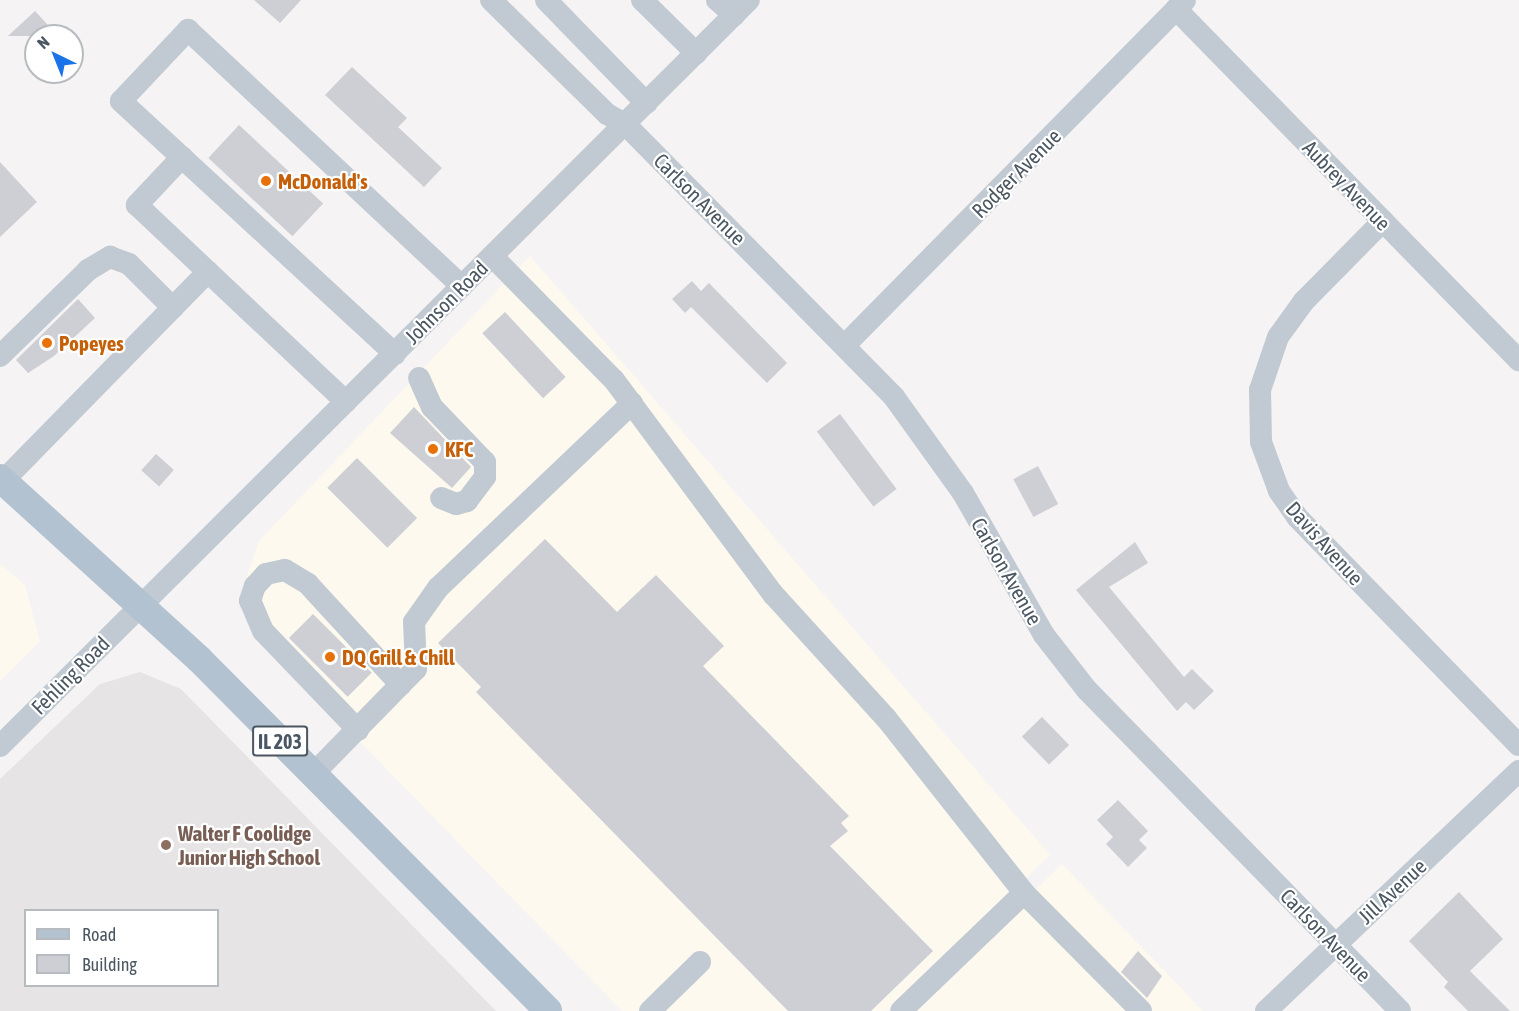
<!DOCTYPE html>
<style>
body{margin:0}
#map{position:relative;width:1519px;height:1011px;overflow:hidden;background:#f5f3f3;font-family:"Asap Condensed",sans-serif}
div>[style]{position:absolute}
.commercial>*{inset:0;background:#fdf9ef}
.education>*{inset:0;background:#e6e4e5}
.building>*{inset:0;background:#cdcfd5;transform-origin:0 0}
.minor>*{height:22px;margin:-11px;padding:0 11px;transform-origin:11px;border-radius:11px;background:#c1cad2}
.major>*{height:28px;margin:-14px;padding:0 14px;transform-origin:14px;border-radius:14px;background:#b3c2d1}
.dots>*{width:16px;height:16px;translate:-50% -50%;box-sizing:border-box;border:3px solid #fff;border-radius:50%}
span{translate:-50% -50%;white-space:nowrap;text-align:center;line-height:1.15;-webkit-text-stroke:4.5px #fff;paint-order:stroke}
.shield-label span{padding:2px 4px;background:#fff;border:2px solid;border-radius:4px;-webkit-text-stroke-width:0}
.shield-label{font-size:20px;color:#4a5661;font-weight:700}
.street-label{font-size:21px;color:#4a5661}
.food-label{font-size:21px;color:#c56008;font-weight:700}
.left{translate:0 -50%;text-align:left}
.education-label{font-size:21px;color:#785e54;font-weight:700}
.legend{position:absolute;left:24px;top:909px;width:195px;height:78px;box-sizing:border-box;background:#fff;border:2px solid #b7bbc0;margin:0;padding:8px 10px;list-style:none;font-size:18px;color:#4a5661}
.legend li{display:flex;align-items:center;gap:12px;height:30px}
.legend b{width:30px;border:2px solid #b7bbc0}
.north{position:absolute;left:24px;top:24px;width:60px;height:60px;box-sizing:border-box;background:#fff;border:2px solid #b7bbc0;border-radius:50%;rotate:317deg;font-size:16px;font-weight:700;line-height:24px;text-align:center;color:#4a5661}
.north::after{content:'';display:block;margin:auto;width:21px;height:27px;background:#1a73e8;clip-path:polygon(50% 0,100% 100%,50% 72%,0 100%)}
</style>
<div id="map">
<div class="commercial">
<i style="clip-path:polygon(530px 256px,1050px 855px,887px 1011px,622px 1011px,258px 637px,241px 593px,259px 541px)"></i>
<i style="clip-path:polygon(0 564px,25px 585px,40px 641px,0 681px)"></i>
<i style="clip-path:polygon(1062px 864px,1203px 1011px,908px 1011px)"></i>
</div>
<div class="education">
<i style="clip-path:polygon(evenodd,140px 672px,181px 689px,496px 1011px,0 1011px,0 779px,100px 684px,140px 672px,26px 910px,218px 910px,218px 986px,26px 986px,26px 910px)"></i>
</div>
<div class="building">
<i style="clip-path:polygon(254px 0,301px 0,280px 23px)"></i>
<i style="clip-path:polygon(35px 11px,58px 36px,8px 36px)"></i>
<i style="clip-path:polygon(352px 67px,407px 118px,398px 127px,442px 168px,424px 187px,325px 95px)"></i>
<i style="left:239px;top:125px;width:115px;height:45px;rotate:43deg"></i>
<i style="clip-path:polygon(0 162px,37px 202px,0 237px)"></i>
<i style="clip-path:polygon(692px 281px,701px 291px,709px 283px,787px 363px,767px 383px,691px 307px,685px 313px,672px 299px)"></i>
<i style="clip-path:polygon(78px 299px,95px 318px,54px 356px,28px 373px,16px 360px)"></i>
<i style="left:505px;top:312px;width:89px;height:31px;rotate:47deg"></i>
<i style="clip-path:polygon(414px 407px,471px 467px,452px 488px,390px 433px)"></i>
<i style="left:840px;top:414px;width:94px;height:29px;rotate:53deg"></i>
<i style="left:156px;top:454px;width:24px;height:22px;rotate:42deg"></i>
<i style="left:357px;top:458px;width:85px;height:42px;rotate:45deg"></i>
<i style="left:1038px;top:466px;width:43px;height:28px;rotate:62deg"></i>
<i style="clip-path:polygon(545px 539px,617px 612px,656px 575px,724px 646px,703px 666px,849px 816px,841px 823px,848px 831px,830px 846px,933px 951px,871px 1011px,788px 1011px,476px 692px,481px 687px,438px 643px)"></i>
<i style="clip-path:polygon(1135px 542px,1148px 563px,1109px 587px,1184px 677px,1192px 669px,1214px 691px,1194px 710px,1186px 702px,1177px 711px,1076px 590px)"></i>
<i style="left:313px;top:614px;width:83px;height:34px;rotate:45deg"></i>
<i style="left:1042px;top:717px;width:39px;height:28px;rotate:46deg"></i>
<i style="clip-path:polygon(1118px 800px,1148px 831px,1139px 840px,1147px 848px,1128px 867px,1106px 844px,1113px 837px,1097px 820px)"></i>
<i style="clip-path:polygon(1459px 892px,1503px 939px,1470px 971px,1510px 1011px,1468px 1011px,1444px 987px,1448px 982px,1409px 941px)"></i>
<i style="clip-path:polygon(1138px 951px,1162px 976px,1147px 998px,1121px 972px)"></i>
</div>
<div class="minor">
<i style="left:491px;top:0;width:163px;rotate:44.5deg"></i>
<i style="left:607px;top:114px;width:21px;rotate:29deg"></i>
<i style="left:625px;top:124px;width:383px;rotate:45.4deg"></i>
<i style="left:894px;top:397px;width:118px;rotate:54.3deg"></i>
<i style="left:963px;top:493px;width:163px;rotate:60.3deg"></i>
<i style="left:1044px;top:635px;width:70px;rotate:52deg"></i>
<i style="left:1087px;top:690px;width:448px;rotate:45.7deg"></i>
<i style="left:546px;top:0;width:144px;rotate:45.8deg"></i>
<i style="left:642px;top:0;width:76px;rotate:44.5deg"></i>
<i style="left:717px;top:0;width:23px;rotate:41deg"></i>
<i style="left:1176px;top:9px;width:491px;rotate:45.7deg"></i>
<i style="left:182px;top:157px;width:66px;rotate:133.2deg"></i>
<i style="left:137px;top:205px;width:287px;rotate:43.3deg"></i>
<i style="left:1383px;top:221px;width:112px;rotate:134.6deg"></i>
<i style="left:1304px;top:301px;width:44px;rotate:125.8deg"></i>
<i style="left:1278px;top:337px;width:56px;rotate:108.8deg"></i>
<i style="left:1260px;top:390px;width:52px;rotate:88.9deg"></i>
<i style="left:1261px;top:442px;width:52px;rotate:69.8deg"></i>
<i style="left:1279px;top:491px;width:32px;rotate:55deg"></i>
<i style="left:1297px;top:517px;width:318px;rotate:45.8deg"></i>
<i style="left:492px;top:256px;width:174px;rotate:45.5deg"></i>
<i style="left:614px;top:380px;width:267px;rotate:53.4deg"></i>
<i style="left:773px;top:594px;width:168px;rotate:47.7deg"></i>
<i style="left:886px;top:718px;width:223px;rotate:51.7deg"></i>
<i style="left:1024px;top:893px;width:170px;rotate:136.2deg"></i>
<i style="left:845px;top:345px;width:484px;rotate:-45.4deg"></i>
<i style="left:395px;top:354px;width:373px;rotate:-137.3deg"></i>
<i style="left:121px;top:101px;width:98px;rotate:-46.7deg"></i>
<i style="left:188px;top:30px;width:375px;rotate:43.1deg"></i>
<i style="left:0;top:356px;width:123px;rotate:-44.3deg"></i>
<i style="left:88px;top:270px;width:26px;rotate:-31deg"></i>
<i style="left:110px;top:257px;width:20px;rotate:20deg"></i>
<i style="left:129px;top:264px;width:62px;rotate:45deg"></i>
<i style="left:419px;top:378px;width:32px;rotate:66deg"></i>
<i style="left:432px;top:407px;width:76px;rotate:46.1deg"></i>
<i style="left:485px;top:462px;width:15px;rotate:90deg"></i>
<i style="left:485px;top:477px;width:30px;rotate:127deg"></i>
<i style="left:467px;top:501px;width:11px;rotate:165deg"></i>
<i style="left:456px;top:504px;width:16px;rotate:-158deg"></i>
<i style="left:3px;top:481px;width:293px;rotate:-45.6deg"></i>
<i style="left:358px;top:730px;width:137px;rotate:-133.8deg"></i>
<i style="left:263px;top:631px;width:33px;rotate:-113deg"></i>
<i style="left:250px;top:601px;width:16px;rotate:-72deg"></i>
<i style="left:255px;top:586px;width:16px;rotate:-47deg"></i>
<i style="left:266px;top:574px;width:19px;rotate:-12deg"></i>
<i style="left:285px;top:570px;width:27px;rotate:31deg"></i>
<i style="left:308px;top:584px;width:137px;rotate:47.4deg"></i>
<i style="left:0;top:746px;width:1057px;rotate:-44.89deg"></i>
<i style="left:313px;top:774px;width:147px;rotate:-45.6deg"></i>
<i style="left:416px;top:669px;width:47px;rotate:-92.4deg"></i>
<i style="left:414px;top:622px;width:42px;rotate:-54.8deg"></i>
<i style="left:438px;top:588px;width:268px;rotate:-43.6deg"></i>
<i style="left:1024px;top:893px;width:166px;rotate:45.2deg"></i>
<i style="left:650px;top:1011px;width:70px;rotate:-44.4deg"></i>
<i style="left:1266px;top:1011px;width:349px;rotate:-43.5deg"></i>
</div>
<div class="major">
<i style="left:0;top:478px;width:270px;rotate:42.3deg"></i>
<i style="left:200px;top:660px;width:494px;rotate:45.2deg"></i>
</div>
<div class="dots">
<i style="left:266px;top:181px;background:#e8710a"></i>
<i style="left:47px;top:343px;background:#e8710a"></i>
<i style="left:433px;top:449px;background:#e8710a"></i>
<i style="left:330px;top:657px;background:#e8710a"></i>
<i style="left:166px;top:845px;background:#8d6e63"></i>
</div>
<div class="shield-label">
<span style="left:280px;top:741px">IL 203</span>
</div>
<div class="street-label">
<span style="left:1016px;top:173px;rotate:-45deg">Rodger Avenue</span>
<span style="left:1347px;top:185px;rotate:46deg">Aubrey Avenue</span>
<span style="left:700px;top:199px;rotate:45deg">Carlson Avenue</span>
<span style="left:446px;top:302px;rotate:-45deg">Johnson Road</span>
<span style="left:1325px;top:543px;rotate:48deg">Davis Avenue</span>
<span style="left:1007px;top:571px;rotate:60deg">Carlson Avenue</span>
<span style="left:70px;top:675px;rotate:-45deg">Fehling Road</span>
<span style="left:1392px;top:891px;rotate:-43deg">Jill Avenue</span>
<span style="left:1326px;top:935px;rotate:46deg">Carlson Avenue</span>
</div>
<div class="food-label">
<span class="left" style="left:278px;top:181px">McDonald's</span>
<span class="left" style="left:59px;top:343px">Popeyes</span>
<span class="left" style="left:445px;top:449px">KFC</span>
<span class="left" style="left:342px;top:657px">DQ Grill &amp; Chill</span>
</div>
<div class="education-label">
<span class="left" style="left:178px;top:845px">Walter F Coolidge<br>Junior High School</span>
</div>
<ul class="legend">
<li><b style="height:8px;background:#b3c2d1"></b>Road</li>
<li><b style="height:16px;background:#cdcfd5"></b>Building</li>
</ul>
<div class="north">N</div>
</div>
